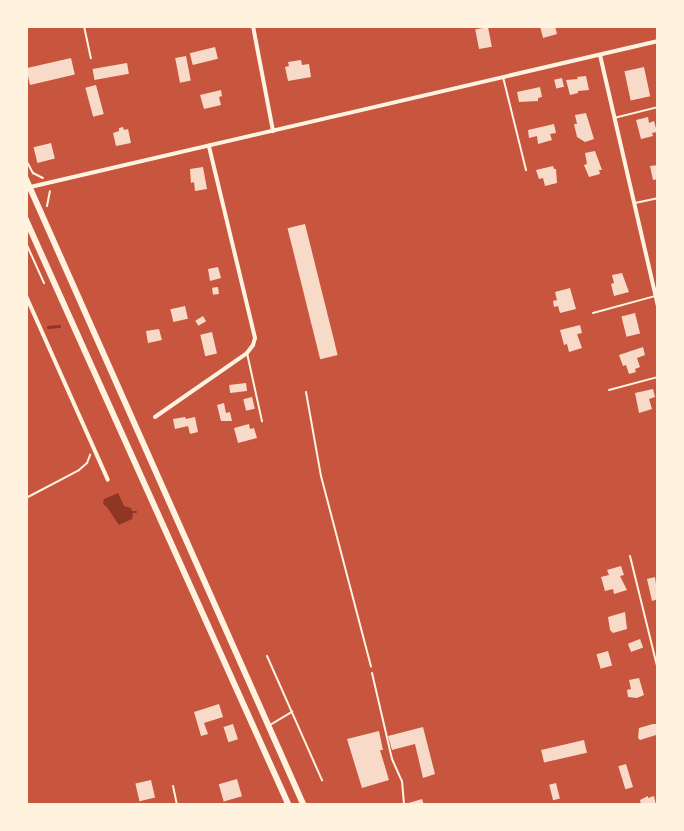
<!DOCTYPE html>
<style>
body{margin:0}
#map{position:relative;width:684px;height:831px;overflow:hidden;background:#c8553d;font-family:"PT Sans",sans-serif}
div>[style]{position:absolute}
.water>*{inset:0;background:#8f3625}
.stream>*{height:2.5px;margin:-1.25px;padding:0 1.25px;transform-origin:1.25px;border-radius:1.25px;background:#8f3625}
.building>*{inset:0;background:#f7dbc8;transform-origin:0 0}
.path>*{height:2px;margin:-1px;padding:0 1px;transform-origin:1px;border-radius:1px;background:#fff3e0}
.service>*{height:2px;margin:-1px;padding:0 1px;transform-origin:1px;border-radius:1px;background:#fff3e0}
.minor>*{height:4px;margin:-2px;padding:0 2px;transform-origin:2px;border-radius:2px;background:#fff3e0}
.secondary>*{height:5.5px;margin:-2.75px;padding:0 2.75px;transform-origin:2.75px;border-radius:2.75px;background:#fff3e0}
span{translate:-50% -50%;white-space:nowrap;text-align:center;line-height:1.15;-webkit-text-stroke:4.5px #fff3e0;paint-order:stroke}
.frame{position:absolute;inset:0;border:28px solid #fff3e0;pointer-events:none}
</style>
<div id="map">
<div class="water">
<i style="clip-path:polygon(118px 493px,124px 506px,131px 508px,133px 514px,132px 519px,119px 525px,107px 507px,103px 504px,104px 499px)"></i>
</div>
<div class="stream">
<i style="left:48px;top:327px;width:11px;rotate:-5deg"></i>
<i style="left:133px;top:512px;width:3px"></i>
</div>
<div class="building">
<i style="clip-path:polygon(540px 26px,555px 26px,557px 34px,543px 38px)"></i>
<i style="left:488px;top:27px;width:20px;height:13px;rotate:79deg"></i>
<i style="left:215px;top:47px;width:12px;height:26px;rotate:76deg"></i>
<i style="left:186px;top:56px;width:25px;height:11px;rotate:79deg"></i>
<i style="left:71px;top:58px;width:17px;height:46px;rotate:77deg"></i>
<i style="clip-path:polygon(301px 60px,302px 65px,309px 64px,311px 77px,288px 81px,285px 67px,289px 66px,288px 62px)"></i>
<i style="left:127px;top:63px;width:11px;height:35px;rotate:80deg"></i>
<i style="left:644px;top:67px;width:30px;height:20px;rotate:78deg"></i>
<i style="clip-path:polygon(586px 76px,589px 90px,578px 91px,578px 93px,570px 95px,566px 80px,578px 79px,577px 77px)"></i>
<i style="left:562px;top:78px;width:9px;height:8px;rotate:77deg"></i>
<i style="left:96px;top:85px;width:30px;height:11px;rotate:75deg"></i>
<i style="clip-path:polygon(540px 87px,542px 97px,538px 98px,538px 101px,519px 102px,517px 92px)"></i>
<i style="clip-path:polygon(221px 90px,222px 96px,219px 97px,221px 105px,204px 109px,200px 95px)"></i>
<i style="clip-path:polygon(586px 113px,594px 139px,585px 142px,577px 137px,574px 124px,577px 124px,575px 115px)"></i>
<i style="clip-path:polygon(648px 117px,649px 123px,654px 121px,657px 132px,652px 133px,653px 136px,641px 139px,636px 120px)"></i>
<i style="clip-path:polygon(554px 124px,556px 133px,550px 134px,552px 140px,538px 144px,537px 136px,529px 138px,528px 130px)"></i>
<i style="clip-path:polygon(123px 127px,124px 130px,128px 129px,131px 143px,116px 146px,113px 133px,119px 131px,119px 128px)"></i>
<i style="left:51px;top:143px;width:16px;height:18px;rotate:76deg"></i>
<i style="clip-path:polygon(595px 151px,602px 170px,599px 170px,600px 174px,589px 177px,584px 165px,587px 164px,585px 153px)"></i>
<i style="clip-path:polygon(658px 165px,658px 179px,653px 180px,650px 166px)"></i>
<i style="clip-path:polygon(553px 166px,554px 169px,556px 169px,557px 183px,545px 186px,543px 178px,539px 179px,536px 170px)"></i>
<i style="clip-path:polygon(203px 167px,207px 189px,195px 191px,194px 182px,191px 183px,190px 169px)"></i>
<i style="left:305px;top:224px;width:135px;height:18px;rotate:76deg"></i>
<i style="clip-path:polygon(218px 267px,221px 278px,210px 281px,208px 269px)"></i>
<i style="clip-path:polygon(622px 273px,629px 292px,614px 296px,611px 284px,614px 283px,612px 275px)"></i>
<i style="left:218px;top:287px;width:7px;height:6px;rotate:82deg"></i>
<i style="clip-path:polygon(570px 288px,576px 309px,560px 313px,558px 306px,554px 307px,553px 301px,557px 300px,555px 292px)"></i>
<i style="left:185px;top:306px;width:13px;height:15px;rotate:77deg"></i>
<i style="left:635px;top:313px;width:21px;height:14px;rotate:76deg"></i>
<i style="left:203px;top:316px;width:6px;height:9px;rotate:59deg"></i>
<i style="clip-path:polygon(580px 325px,582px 333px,577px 334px,582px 348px,569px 352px,567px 344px,564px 345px,560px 330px)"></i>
<i style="clip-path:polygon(159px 329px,162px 340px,148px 343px,146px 331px)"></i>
<i style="left:212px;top:332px;width:22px;height:12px;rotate:77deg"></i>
<i style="clip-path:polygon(643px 347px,645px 355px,637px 358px,640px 367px,635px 369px,636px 372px,629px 374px,626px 365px,623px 366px,619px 355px)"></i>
<i style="left:246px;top:383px;width:8px;height:17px;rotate:83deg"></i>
<i style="clip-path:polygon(653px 389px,655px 397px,649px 399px,652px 409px,639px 413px,635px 393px)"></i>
<i style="left:252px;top:397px;width:12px;height:9px;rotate:76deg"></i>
<i style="clip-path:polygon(224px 403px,226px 413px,230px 412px,232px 421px,221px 421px,217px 405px)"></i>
<i style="clip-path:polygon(185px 417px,186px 419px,195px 417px,198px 432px,190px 434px,188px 426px,175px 429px,173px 419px)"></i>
<i style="clip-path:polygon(249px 424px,250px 429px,254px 428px,257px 438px,238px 443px,234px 428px)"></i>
<i style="clip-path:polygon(621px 566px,624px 575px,620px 576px,627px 590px,614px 594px,613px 589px,605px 591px,601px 577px,609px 575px,607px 570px)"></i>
<i style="clip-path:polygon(655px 577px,658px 599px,652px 601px,647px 579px)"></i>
<i style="clip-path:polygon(625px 612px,627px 629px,613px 633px,610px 630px,608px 617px)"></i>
<i style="left:640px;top:639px;width:9px;height:13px;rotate:69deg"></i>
<i style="left:608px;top:651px;width:15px;height:12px;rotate:74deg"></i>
<i style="clip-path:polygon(639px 678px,644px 695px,637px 698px,628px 697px,627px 690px,631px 689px,629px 680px)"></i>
<i style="clip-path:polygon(219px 704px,223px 717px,204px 723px,208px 734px,201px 736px,194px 712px)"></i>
<i style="left:233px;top:724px;width:16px;height:10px;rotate:72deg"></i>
<i style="clip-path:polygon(653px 724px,658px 724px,656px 735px,640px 740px,638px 738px,639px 728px)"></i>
<i style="clip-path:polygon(423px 727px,435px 774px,423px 778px,415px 744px,392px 750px,388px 736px)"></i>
<i style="clip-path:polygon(379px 731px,383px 750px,380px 750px,389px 780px,362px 788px,347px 739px)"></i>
<i style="left:584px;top:740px;width:13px;height:44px;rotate:77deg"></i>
<i style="left:626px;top:764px;width:24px;height:8px;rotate:73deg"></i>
<i style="left:237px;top:779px;width:18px;height:19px;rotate:74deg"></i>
<i style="left:151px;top:780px;width:18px;height:16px;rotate:77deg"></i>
<i style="left:556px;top:783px;width:16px;height:7px;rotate:76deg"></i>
<i style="clip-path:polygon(648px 796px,648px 798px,654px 796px,656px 805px,641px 805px,640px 800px)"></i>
<i style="clip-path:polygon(422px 799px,424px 805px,405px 805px,405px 804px)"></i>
</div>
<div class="path">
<i style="left:84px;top:26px;width:33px;rotate:78deg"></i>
<i style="left:26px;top:160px;width:15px;rotate:62deg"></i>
<i style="left:33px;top:173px;width:11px;rotate:27deg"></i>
<i style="left:47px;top:206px;width:15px;rotate:-79deg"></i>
<i style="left:26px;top:243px;width:44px;rotate:65.8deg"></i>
<i style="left:306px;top:392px;width:85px;rotate:79.9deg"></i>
<i style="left:321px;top:476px;width:197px;rotate:75.3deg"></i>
<i style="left:26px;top:498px;width:60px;rotate:-27.8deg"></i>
<i style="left:79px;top:470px;width:11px;rotate:-41deg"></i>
<i style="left:87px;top:463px;width:9px;rotate:-69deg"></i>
</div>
<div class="service">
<i style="left:503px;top:77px;width:96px;rotate:76.1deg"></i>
<i style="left:614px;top:118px;width:45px;rotate:-14deg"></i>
<i style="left:635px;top:203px;width:24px;rotate:-12deg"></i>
<i style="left:593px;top:313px;width:64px;rotate:-15.3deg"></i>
<i style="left:247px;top:353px;width:70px;rotate:77.6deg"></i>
<i style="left:609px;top:390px;width:51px;rotate:-14.9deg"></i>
<i style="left:630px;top:556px;width:117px;rotate:76.2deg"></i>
<i style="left:267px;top:656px;width:136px;rotate:66.1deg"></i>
<i style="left:372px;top:673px;width:88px;rotate:76.9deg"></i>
<i style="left:392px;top:759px;width:24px;rotate:66deg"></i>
<i style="left:402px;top:781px;width:24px;rotate:85deg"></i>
<i style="left:270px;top:725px;width:26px;rotate:-31deg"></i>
<i style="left:173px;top:786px;width:19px;rotate:78deg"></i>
</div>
<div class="minor">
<i style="left:253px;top:26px;width:107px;rotate:79.2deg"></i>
<i style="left:600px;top:55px;width:258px;rotate:77deg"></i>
<i style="left:26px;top:188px;width:649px;rotate:-13.09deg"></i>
<i style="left:26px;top:296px;width:201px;rotate:66deg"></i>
<i style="left:155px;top:417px;width:112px;rotate:-34.8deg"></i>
<i style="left:247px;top:353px;width:10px;rotate:-53deg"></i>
<i style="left:253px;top:345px;width:7px;rotate:-74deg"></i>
<i style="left:255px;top:338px;width:197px;rotate:-103.5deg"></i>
</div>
<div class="secondary">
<i style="left:26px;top:178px;width:686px;rotate:66.09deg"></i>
<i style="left:26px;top:219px;width:642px;rotate:65.83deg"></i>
</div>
<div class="frame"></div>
</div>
